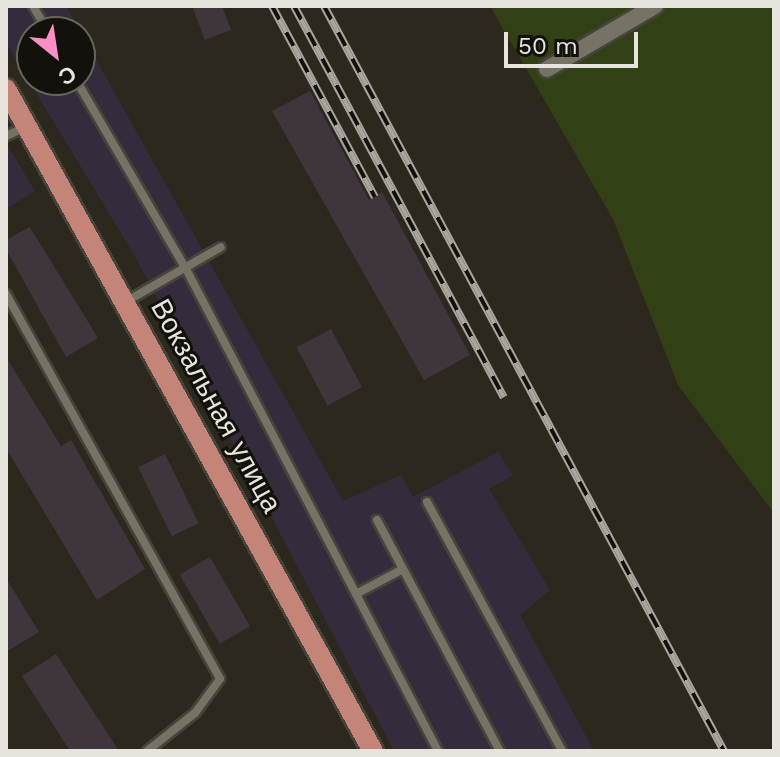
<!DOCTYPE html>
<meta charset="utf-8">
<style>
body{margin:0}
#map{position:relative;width:780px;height:757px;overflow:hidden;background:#2c281e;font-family:"Work Sans",sans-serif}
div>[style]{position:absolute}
.industrial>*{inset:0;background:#342c3c}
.green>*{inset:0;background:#314015}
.building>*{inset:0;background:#3f353c;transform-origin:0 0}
.roads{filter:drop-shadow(2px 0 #46443a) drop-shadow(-2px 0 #46443a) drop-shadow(0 2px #46443a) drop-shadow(0 -2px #46443a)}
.lane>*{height:8px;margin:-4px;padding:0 4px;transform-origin:4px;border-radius:4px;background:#767366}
.street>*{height:16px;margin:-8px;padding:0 8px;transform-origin:8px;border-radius:8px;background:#767366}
.primary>*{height:20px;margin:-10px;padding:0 10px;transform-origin:10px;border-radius:10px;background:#c58478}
.rail>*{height:8px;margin-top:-4px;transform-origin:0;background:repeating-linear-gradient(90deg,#13110c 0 15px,#a9a69e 0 30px);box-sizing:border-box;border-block:2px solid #a9a69e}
span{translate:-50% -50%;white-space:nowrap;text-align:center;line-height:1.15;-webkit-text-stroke:6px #13110c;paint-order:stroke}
.street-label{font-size:28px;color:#e6e4dd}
.frame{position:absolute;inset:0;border:8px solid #e6e4dd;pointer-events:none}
.north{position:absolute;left:16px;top:16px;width:80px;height:80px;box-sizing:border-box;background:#13110c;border:2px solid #676560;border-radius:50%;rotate:150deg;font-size:22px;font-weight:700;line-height:32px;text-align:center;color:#e6e4dd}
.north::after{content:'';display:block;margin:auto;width:28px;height:36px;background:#fb8fc5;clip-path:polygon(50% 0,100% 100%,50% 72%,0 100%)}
.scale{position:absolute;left:504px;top:32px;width:134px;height:36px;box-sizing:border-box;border:4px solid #e6e4dd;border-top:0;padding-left:10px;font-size:24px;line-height:28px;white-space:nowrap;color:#e6e4dd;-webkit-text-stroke:6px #13110c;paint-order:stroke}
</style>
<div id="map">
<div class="industrial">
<i style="clip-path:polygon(evenodd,6px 6px,66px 6px,343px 501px,401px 475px,413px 497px,498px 452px,513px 475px,489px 489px,550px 590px,520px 615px,594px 751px,394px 751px,136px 258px,6px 43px,6px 6px,32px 32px,80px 32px,80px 80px,32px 80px,32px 32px)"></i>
<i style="clip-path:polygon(6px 143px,35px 191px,6px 209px)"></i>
</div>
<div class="green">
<i style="clip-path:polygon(490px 6px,774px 6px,774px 513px,678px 385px,613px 219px)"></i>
</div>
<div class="building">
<i style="clip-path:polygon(192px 6px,222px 6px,231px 30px,205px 40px)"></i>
<i style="clip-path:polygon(310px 91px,369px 200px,382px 192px,470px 355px,424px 380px,272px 111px)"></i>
<i style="clip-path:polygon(30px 227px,98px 338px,66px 357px,6px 249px,6px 240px)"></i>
<i style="left:331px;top:329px;width:66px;height:39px;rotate:62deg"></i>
<i style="clip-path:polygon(6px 357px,61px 446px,71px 440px,145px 569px,97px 600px,6px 448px)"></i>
<i style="left:165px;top:454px;width:77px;height:30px;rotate:64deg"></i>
<i style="left:210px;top:557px;width:80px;height:35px;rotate:60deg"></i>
<i style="clip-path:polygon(6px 578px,39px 632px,6px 652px)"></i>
<i style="clip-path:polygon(56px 654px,119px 751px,70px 751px,22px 676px)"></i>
</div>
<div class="roads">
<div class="lane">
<i style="left:33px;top:6px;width:30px;rotate:60deg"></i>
<i style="left:76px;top:80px;width:216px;rotate:59.8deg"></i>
<i style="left:185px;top:267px;width:546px;rotate:62.4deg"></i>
<i style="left:6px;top:136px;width:23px;rotate:-25deg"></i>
<i style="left:6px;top:294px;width:440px;rotate:60.9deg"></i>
<i style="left:220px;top:679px;width:42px;rotate:126.3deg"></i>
<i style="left:195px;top:713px;width:61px;rotate:141.6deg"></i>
<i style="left:127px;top:301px;width:108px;rotate:-29.9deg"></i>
<i style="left:427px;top:502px;width:283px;rotate:61.5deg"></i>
<i style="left:377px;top:520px;width:262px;rotate:62deg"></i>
<i style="left:356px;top:594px;width:53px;rotate:-28deg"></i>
</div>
<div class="street">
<i style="left:547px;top:69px;width:125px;rotate:-30.3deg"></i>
</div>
<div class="primary">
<i style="left:6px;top:89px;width:757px;rotate:61deg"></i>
</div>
</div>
<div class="rail">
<i style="left:272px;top:6px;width:217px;rotate:61.7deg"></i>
<i style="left:294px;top:6px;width:444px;rotate:61.8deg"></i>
<i style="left:324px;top:6px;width:846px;rotate:61.77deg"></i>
</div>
<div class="street-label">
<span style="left:216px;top:406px;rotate:61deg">Вокзальная улица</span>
</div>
<div class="frame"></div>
<div class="north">С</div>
<div class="scale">50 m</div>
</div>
